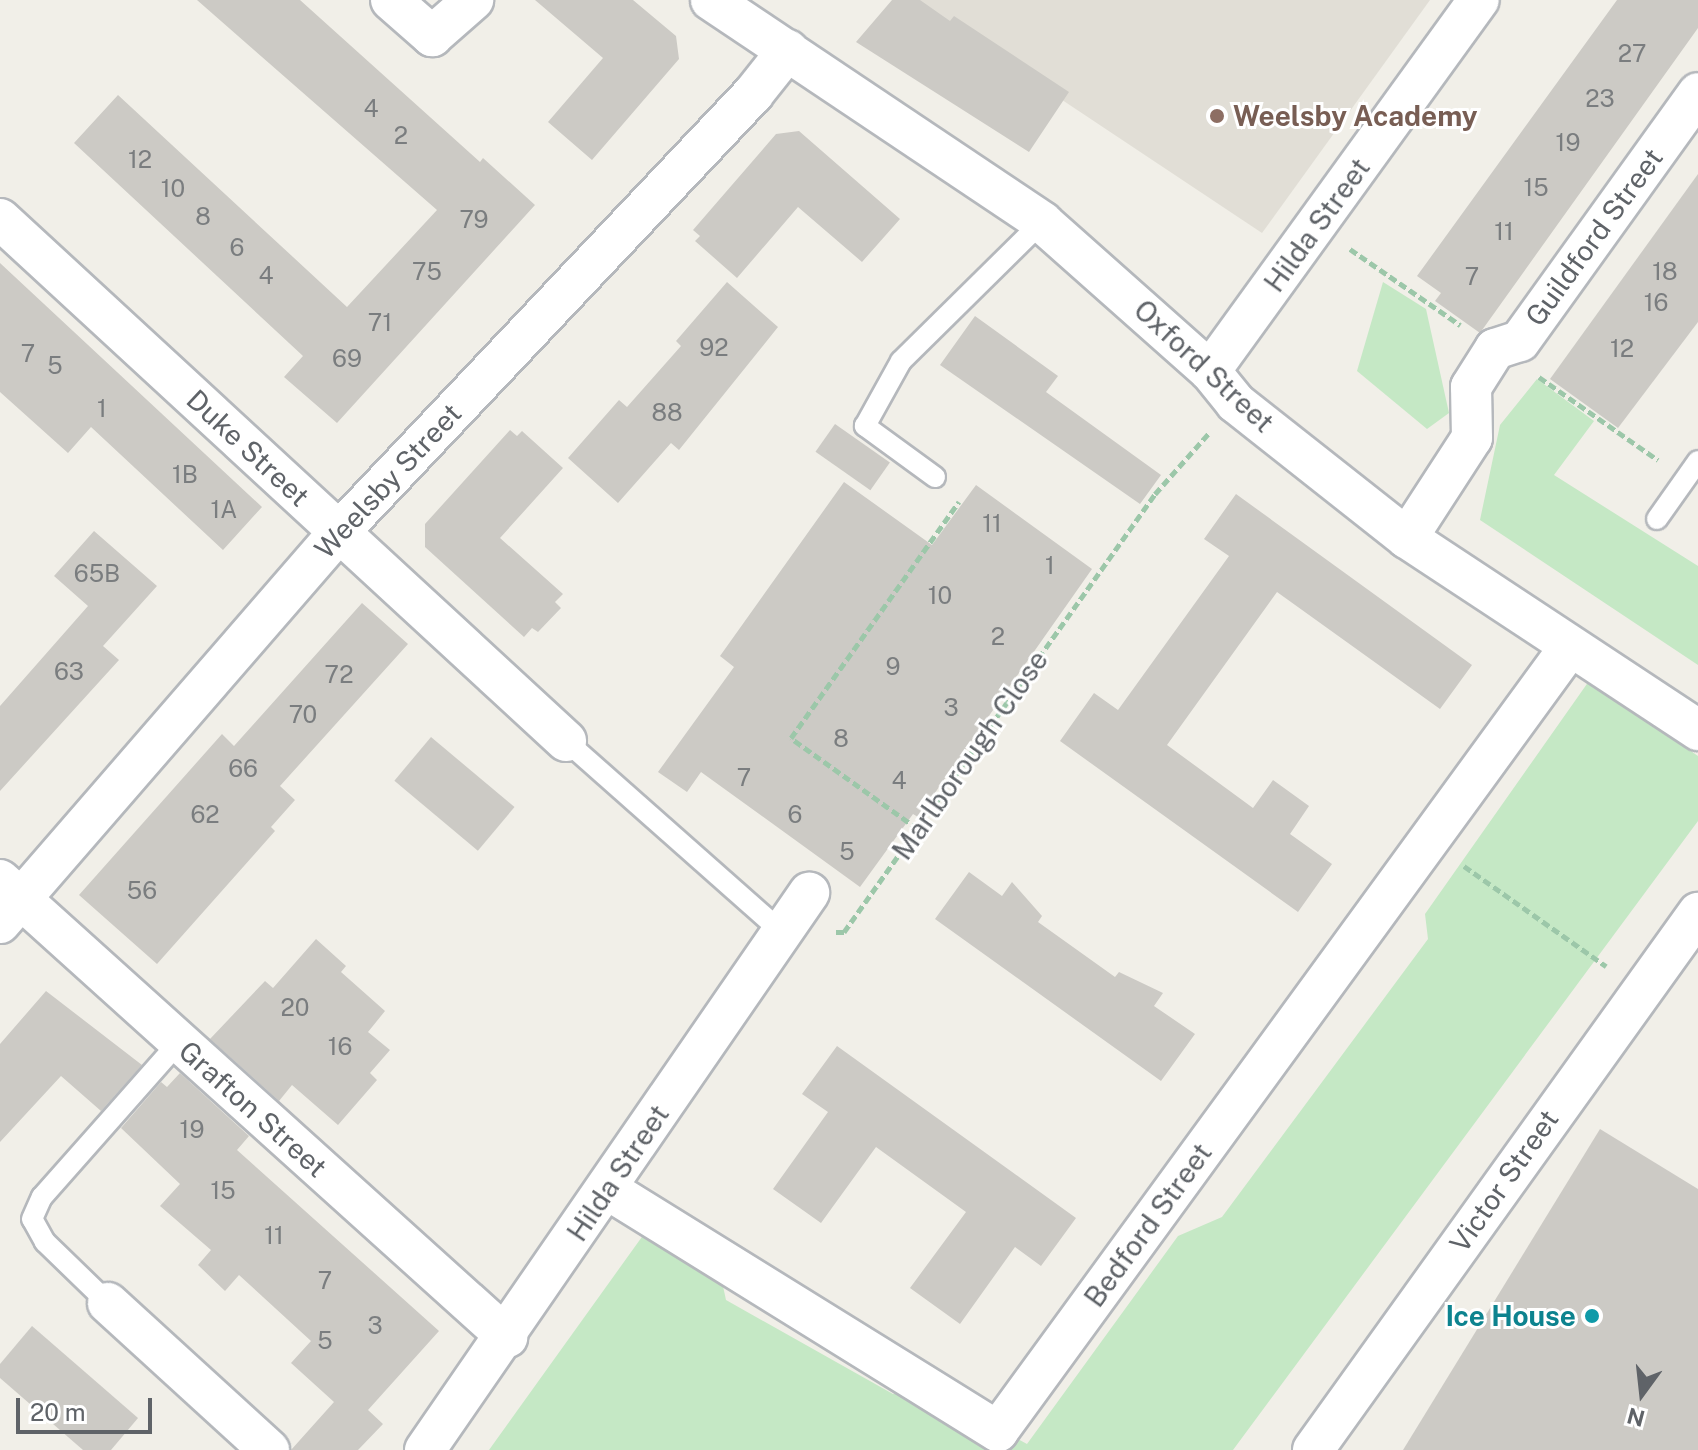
<!DOCTYPE html>
<style>
body{margin:0}
#map{position:relative;width:1698px;height:1450px;overflow:hidden;background:#f1efe8;font-family:"Public Sans",sans-serif}
div>[style]{position:absolute}
.education>*{inset:0;background:#e1ded6}
.green>*{inset:0;background:#c5e8c5}
.building>*{inset:0;background:#cccac5;transform-origin:0 0}
.path>*{height:5px;margin-top:-2.5px;transform-origin:0;background:repeating-linear-gradient(90deg,#9cc7a9 0 8px,transparent 0 12px)}
.roads{filter:drop-shadow(2px 0 #b5b8bc) drop-shadow(-2px 0 #b5b8bc) drop-shadow(0 2px #b5b8bc) drop-shadow(0 -2px #b5b8bc)}
.lane>*{height:20px;margin:-10px;padding:0 10px;transform-origin:10px;border-radius:10px;background:#fff}
.street>*{height:40px;margin:-20px;padding:0 20px;transform-origin:20px;border-radius:20px;background:#fff}
.dots>*{width:22px;height:22px;translate:-50% -50%;box-sizing:border-box;border:4px solid #fff;border-radius:50%}
span{translate:-50% -50%;white-space:nowrap;text-align:center;line-height:1.15;-webkit-text-stroke:6px #fff;paint-order:stroke}
.number-label{font-size:24px;color:#7a7d7f}
.number-label span{-webkit-text-stroke-width:0}
.education-label{font-size:28px;color:#785e54;font-weight:700}
.left{translate:0 -50%;text-align:left}
.street-label{font-size:28px;color:#5f6368}
.culture-label{font-size:28px;color:#0d838f;font-weight:700}
.right{translate:-100% -50%;text-align:right}
.north{position:absolute;left:1602px;top:1354px;width:80px;height:80px;-webkit-text-stroke:6px #fff;paint-order:stroke;rotate:195deg;font-size:22px;font-weight:700;line-height:32px;text-align:center;color:#5f6368}
.north::after{content:'';display:block;margin:auto;width:28px;height:36px;background:#5f6368;clip-path:polygon(50% 0,100% 100%,50% 72%,0 100%)}
.scale{position:absolute;left:16px;top:1398px;width:136px;height:36px;box-sizing:border-box;border:4px solid #5f6368;border-top:0;padding-left:10px;font-size:24px;line-height:28px;white-space:nowrap;color:#5f6368;-webkit-text-stroke:6px #fff;paint-order:stroke}
</style>
<div id="map">
<div class="education">
<i style="clip-path:polygon(912px 0,1430px 0,1262px 233px)"></i>
</div>
<div class="green">
<i style="clip-path:polygon(1383px 282px,1426px 309px,1449px 413px,1427px 429px,1357px 371px)"></i>
<i style="clip-path:polygon(1537px 379px,1594px 421px,1554px 475px,1698px 566px,1698px 665px,1480px 520px,1500px 425px)"></i>
<i style="clip-path:polygon(1589px 681px,1698px 756px,1698px 821px,1233px 1450px,489px 1450px,644px 1234px,721px 1277px,726px 1300px,893px 1394px,920px 1385px,1027px 1444px,1178px 1236px,1222px 1217px,1428px 939px,1425px 914px)"></i>
</div>
<div class="building">
<i style="clip-path:polygon(197px 0,300px 0,480px 162px,483px 158px,535px 205px,337px 423px,284px 377px,303px 356px,74px 143px,118px 95px,347px 307px,437px 210px)"></i>
<i style="clip-path:polygon(535px 0,633px 0,676px 36px,679px 59px,592px 160px,548px 122px,603px 58px)"></i>
<i style="clip-path:polygon(892px 0,920px 0,950px 21px,954px 16px,1069px 92px,1029px 152px,856px 42px)"></i>
<i style="clip-path:polygon(1617px 0,1698px 0,1698px 28px,1480px 333px,1435px 301px,1441px 293px,1417px 276px)"></i>
<i style="clip-path:polygon(799px 131px,900px 219px,862px 262px,798px 207px,737px 278px,695px 241px,700px 236px,693px 230px,776px 134px)"></i>
<i style="clip-path:polygon(1698px 174px,1698px 322px,1618px 428px,1550px 379px)"></i>
<i style="clip-path:polygon(0 263px,262px 507px,223px 550px,91px 427px,68px 453px,0 392px)"></i>
<i style="clip-path:polygon(727px 282px,778px 327px,679px 450px,671px 443px,618px 503px,568px 458px,619px 400px,627px 407px,681px 346px,676px 341px)"></i>
<i style="clip-path:polygon(975px 316px,1058px 376px,1046px 392px,1161px 475px,1140px 504px,940px 365px)"></i>
<i style="left:835px;top:424px;width:67px;height:34px;rotate:35deg"></i>
<i style="clip-path:polygon(510px 430px,517px 436px,522px 431px,563px 468px,500px 538px,563px 594px,555px 602px,561px 608px,538px 632px,532px 628px,524px 637px,425px 547px,425px 524px)"></i>
<i style="clip-path:polygon(844px 482px,932px 545px,976px 485px,1092px 569px,918px 817px,913px 814px,860px 887px,701px 772px,687px 792px,658px 772px,734px 667px,720px 656px)"></i>
<i style="clip-path:polygon(1236px 494px,1472px 665px,1440px 709px,1277px 592px,1167px 745px,1253px 808px,1273px 780px,1309px 806px,1290px 834px,1332px 864px,1298px 912px,1060px 741px,1094px 693px,1118px 710px,1229px 556px,1204px 539px)"></i>
<i style="clip-path:polygon(94px 531px,157px 586px,103px 646px,119px 660px,0 791px,0 706px,88px 606px,54px 576px)"></i>
<i style="clip-path:polygon(362px 603px,408px 644px,280px 786px,295px 800px,271px 827px,275px 831px,157px 964px,79px 895px,222px 734px,234px 746px)"></i>
<i style="left:431px;top:737px;width:109px;height:57px;rotate:40deg"></i>
<i style="clip-path:polygon(969px 872px,1002px 896px,1012px 882px,1042px 916px,1038px 922px,1115px 977px,1119px 972px,1163px 993px,1154px 1006px,1195px 1034px,1161px 1081px,935px 919px)"></i>
<i style="clip-path:polygon(316px 939px,346px 966px,341px 972px,385px 1011px,368px 1032px,390px 1050px,370px 1073px,377px 1080px,338px 1125px,292px 1085px,279px 1101px,210px 1039px,265px 981px,273px 988px)"></i>
<i style="clip-path:polygon(46px 991px,142px 1065px,101px 1111px,61px 1076px,0 1142px,0 1044px)"></i>
<i style="clip-path:polygon(837px 1046px,1076px 1218px,1041px 1266px,1015px 1247px,960px 1324px,910px 1288px,966px 1212px,876px 1147px,821px 1223px,773px 1189px,828px 1112px,802px 1094px)"></i>
<i style="clip-path:polygon(180px 1073px,249px 1136px,237px 1150px,439px 1331px,368px 1410px,383px 1424px,358px 1450px,291px 1450px,334px 1402px,291px 1363px,311px 1341px,239px 1275px,225px 1291px,198px 1265px,211px 1250px,160px 1206px,180px 1184px,121px 1128px,161px 1082px,167px 1087px)"></i>
<i style="clip-path:polygon(1600px 1129px,1698px 1189px,1698px 1450px,1403px 1450px)"></i>
<i style="clip-path:polygon(32px 1326px,138px 1418px,111px 1450px,83px 1450px,0 1378px,0 1364px)"></i>
</div>
<div class="path">
<i style="left:1350px;top:249px;width:134px;rotate:34.6deg"></i>
<i style="left:1539px;top:377px;width:145px;rotate:34.9deg"></i>
<i style="left:918px;top:829px;width:156px;rotate:-144.4deg"></i>
<i style="left:791px;top:738px;width:290px;rotate:-54.6deg"></i>
<i style="left:1464px;top:866px;width:174px;rotate:35.2deg"></i>
<i style="left:836px;top:932px;width:8px"></i>
<i style="left:844px;top:932px;width:537px;rotate:-54.62deg"></i>
<i style="left:1155px;top:494px;width:81px;rotate:-48.5deg"></i>
</div>
<div class="roads">
<div class="lane">
<i style="left:935px;top:477px;width:87px;rotate:-143.9deg"></i>
<i style="left:865px;top:426px;width:74px;rotate:-61deg"></i>
<i style="left:901px;top:361px;width:198px;rotate:-44.6deg"></i>
<i style="left:1657px;top:519px;width:71px;rotate:-54.7deg"></i>
<i style="left:566px;top:741px;width:288px;rotate:41.5deg"></i>
<i style="left:108px;top:1303px;width:88px;rotate:-135.9deg"></i>
<i style="left:45px;top:1242px;width:26px;rotate:-119deg"></i>
<i style="left:32px;top:1219px;width:24px;rotate:-66deg"></i>
<i style="left:42px;top:1197px;width:207px;rotate:-48.5deg"></i>
</div>
<div class="street">
<i style="left:391px;top:0;width:55px;rotate:41.3deg"></i>
<i style="left:432px;top:36px;width:55px;rotate:-41.3deg"></i>
<i style="left:711px;top:0;width:399px;rotate:33.8deg"></i>
<i style="left:1042px;top:222px;width:225px;rotate:41.6deg"></i>
<i style="left:1210px;top:371px;width:41px;rotate:50.9deg"></i>
<i style="left:1236px;top:403px;width:218px;rotate:38.3deg"></i>
<i style="left:1407px;top:538px;width:349px;rotate:33.4deg"></i>
<i style="left:0;top:219px;width:770px;rotate:42.68deg"></i>
<i style="left:1210px;top:371px;width:458px;rotate:-54.1deg"></i>
<i style="left:1407px;top:538px;width:119px;rotate:-57deg"></i>
<i style="left:1472px;top:438px;width:51px;rotate:-91.1deg"></i>
<i style="left:1471px;top:387px;width:45px;rotate:-57.7deg"></i>
<i style="left:1495px;top:349px;width:26px;rotate:-18deg"></i>
<i style="left:1520px;top:341px;width:305px;rotate:-54.3deg"></i>
<i style="left:0;top:880px;width:683px;rotate:42.03deg"></i>
<i style="left:0;top:923px;width:517px;rotate:-49.07deg"></i>
<i style="left:339px;top:532px;width:603px;rotate:-46.61deg"></i>
<i style="left:753px;top:94px;width:56px;rotate:-51.5deg"></i>
<i style="left:607px;top:1189px;width:460px;rotate:31.8deg"></i>
<i style="left:998px;top:1431px;width:969px;rotate:-53.9deg"></i>
<i style="left:108px;top:1303px;width:218px;rotate:42.4deg"></i>
<i style="left:425px;top:1450px;width:677px;rotate:-55.42deg"></i>
<i style="left:1313px;top:1450px;width:661px;rotate:-54.36deg"></i>
</div>
</div>
<div class="dots">
<i style="left:1217px;top:116px;background:#8d6e63"></i>
<i style="left:1592px;top:1316px;background:#0f9aa8"></i>
</div>
<div class="number-label">
<span style="left:1632px;top:54px">27</span>
<span style="left:1600px;top:99px">23</span>
<span style="left:371px;top:109px">4</span>
<span style="left:401px;top:136px">2</span>
<span style="left:1568px;top:143px">19</span>
<span style="left:140px;top:160px">12</span>
<span style="left:1536px;top:188px">15</span>
<span style="left:173px;top:189px">10</span>
<span style="left:203px;top:217px">8</span>
<span style="left:474px;top:220px">79</span>
<span style="left:1504px;top:232px">11</span>
<span style="left:237px;top:248px">6</span>
<span style="left:427px;top:272px">75</span>
<span style="left:1665px;top:272px">18</span>
<span style="left:266px;top:276px">4</span>
<span style="left:1472px;top:277px">7</span>
<span style="left:1656px;top:303px">16</span>
<span style="left:380px;top:323px">71</span>
<span style="left:714px;top:348px">92</span>
<span style="left:1622px;top:349px">12</span>
<span style="left:28px;top:354px">7</span>
<span style="left:347px;top:359px">69</span>
<span style="left:55px;top:366px">5</span>
<span style="left:102px;top:409px">1</span>
<span style="left:667px;top:413px">88</span>
<span style="left:185px;top:475px">1B</span>
<span style="left:224px;top:510px">1A</span>
<span style="left:992px;top:524px">11</span>
<span style="left:1050px;top:566px">1</span>
<span style="left:97px;top:574px">65B</span>
<span style="left:940px;top:596px">10</span>
<span style="left:998px;top:637px">2</span>
<span style="left:893px;top:667px">9</span>
<span style="left:69px;top:672px">63</span>
<span style="left:339px;top:675px">72</span>
<span style="left:951px;top:708px">3</span>
<span style="left:303px;top:715px">70</span>
<span style="left:841px;top:739px">8</span>
<span style="left:243px;top:769px">66</span>
<span style="left:744px;top:778px">7</span>
<span style="left:899px;top:781px">4</span>
<span style="left:205px;top:815px">62</span>
<span style="left:795px;top:815px">6</span>
<span style="left:847px;top:852px">5</span>
<span style="left:142px;top:891px">56</span>
<span style="left:295px;top:1008px">20</span>
<span style="left:340px;top:1047px">16</span>
<span style="left:192px;top:1130px">19</span>
<span style="left:223px;top:1191px">15</span>
<span style="left:274px;top:1236px">11</span>
<span style="left:325px;top:1281px">7</span>
<span style="left:375px;top:1326px">3</span>
<span style="left:325px;top:1341px">5</span>
</div>
<div class="education-label">
<span class="left" style="left:1233px;top:116px">Weelsby Academy</span>
</div>
<div class="street-label">
<span style="left:1317px;top:225px;rotate:-54deg">Hilda Street</span>
<span style="left:1594px;top:237px;rotate:-54deg">Guildford Street</span>
<span style="left:1204px;top:366px;rotate:43deg">Oxford Street</span>
<span style="left:248px;top:448px;rotate:43deg">Duke Street</span>
<span style="left:388px;top:481px;rotate:-47deg">Weelsby Street</span>
<span style="left:970px;top:755px;rotate:-55deg">Marlborough Close</span>
<span style="left:253px;top:1109px;rotate:42deg">Grafton Street</span>
<span style="left:618px;top:1173px;rotate:-56deg">Hilda Street</span>
<span style="left:1504px;top:1181px;rotate:-55deg">Victor Street</span>
<span style="left:1148px;top:1225px;rotate:-54deg">Bedford Street</span>
</div>
<div class="culture-label">
<span class="right" style="left:1576px;top:1316px">Ice House</span>
</div>
<div class="north">N</div>
<div class="scale">20 m</div>
</div>
